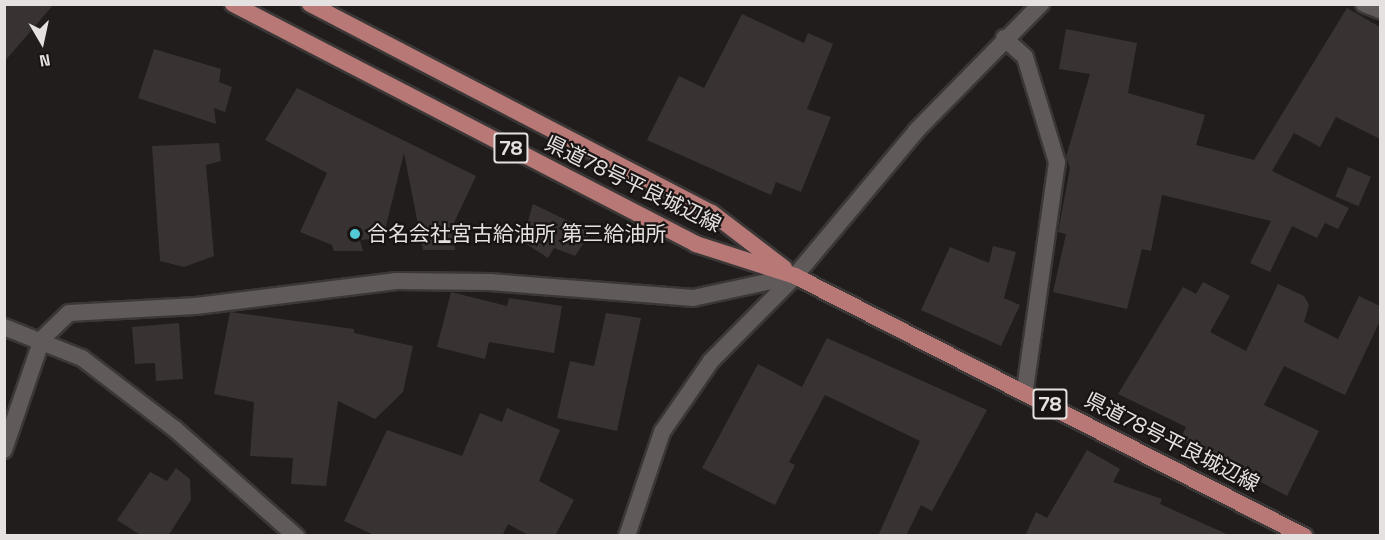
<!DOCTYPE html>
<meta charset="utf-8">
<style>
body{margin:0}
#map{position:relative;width:1385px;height:540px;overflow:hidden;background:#221d1d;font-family:"Space Grotesk","Noto Sans JP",sans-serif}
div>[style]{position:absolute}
.building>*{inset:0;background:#383332;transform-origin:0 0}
.roads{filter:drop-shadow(2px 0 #3b3737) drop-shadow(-2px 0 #3b3737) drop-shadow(0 2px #3b3737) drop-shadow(0 -2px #3b3737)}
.minor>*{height:16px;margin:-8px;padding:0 8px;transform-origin:8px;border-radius:8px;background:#605a5a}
.tertiary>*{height:16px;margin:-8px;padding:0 8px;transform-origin:8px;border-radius:8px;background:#605a5a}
.primary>*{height:16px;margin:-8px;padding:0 8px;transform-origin:8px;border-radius:8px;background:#b87976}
.dots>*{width:16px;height:16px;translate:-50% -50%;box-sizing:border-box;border:3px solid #181413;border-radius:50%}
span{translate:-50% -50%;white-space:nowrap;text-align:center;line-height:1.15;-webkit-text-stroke:4.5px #181413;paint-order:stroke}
.shield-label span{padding:2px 4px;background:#181413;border:2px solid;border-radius:4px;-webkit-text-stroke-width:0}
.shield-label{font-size:20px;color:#e5e1e1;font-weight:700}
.street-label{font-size:21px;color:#e5e1e1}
.poi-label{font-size:21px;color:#e5e1e1}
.left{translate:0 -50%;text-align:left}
.frame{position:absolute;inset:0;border:6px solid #e5e1e1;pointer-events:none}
.north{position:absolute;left:12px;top:12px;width:60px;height:60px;-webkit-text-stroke:4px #181413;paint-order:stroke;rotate:171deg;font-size:16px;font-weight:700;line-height:24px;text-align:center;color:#e5e1e1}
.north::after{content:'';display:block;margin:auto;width:21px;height:27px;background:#e5e1e1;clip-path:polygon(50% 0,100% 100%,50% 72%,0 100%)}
</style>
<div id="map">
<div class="building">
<i style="clip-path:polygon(4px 4px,54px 4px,4px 62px)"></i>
<i style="clip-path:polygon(1347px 8px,1380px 27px,1380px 139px,1336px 117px,1320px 147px,1294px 133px,1272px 171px,1349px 208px,1338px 229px,1325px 223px,1317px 238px,1292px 226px,1270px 272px,1250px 263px,1271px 221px,1162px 195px,1151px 251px,1142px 249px,1127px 309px,1053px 292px,1066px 234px,1058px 232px,1070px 168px,1066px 157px,1090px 74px,1059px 69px,1066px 29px,1137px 43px,1128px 93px,1205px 115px,1196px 145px,1254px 160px)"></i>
<i style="clip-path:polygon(742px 14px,804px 43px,808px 33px,833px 44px,807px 109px,831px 117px,801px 192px,776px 182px,771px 195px,647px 140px,679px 76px,704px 88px)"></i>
<i style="clip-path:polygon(154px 49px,221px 69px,219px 82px,232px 87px,225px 112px,214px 108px,216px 124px,138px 98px)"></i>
<i style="clip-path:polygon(297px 88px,476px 176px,452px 227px,455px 250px,423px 250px,404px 153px,383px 238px,360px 240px,363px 251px,334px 251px,332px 245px,300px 232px,327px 173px,265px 140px)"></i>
<i style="clip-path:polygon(219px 143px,221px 161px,206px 165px,214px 256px,184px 267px,160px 261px,152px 146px)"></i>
<i style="left:1348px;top:167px;width:25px;height:32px;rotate:23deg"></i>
<i style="clip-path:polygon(533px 204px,591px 232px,575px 256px,554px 248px,548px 258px,522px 241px)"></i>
<i style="clip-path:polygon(993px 246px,1016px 252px,1004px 298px,1020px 305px,1001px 346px,921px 310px,950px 247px,989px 263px)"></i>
<i style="clip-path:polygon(1203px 282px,1230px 296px,1210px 332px,1246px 351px,1278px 284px,1304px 296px,1309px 305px,1304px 322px,1338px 339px,1359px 296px,1380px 306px,1380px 321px,1345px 395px,1284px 366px,1264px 405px,1319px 431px,1287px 496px,1180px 439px,1186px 427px,1118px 394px,1183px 287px,1196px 294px)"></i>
<i style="clip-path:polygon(451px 292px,507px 306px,509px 298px,562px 306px,554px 353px,489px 342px,485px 359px,437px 347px)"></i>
<i style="clip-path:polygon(230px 312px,354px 329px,354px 333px,413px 346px,403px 392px,375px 419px,338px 401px,326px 486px,291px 484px,293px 458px,250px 456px,254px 402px,214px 394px)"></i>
<i style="clip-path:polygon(606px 313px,641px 318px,617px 431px,557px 418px,570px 361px,594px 366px)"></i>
<i style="clip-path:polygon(179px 323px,183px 379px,156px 381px,155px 363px,135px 364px,132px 327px)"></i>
<i style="clip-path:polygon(827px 338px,987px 410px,932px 511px,921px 505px,906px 536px,878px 536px,920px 441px,825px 395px,789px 462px,795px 465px,775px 505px,702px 468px,758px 364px,802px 387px)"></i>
<i style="clip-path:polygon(507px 408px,560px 430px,539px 481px,574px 500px,555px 536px,530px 536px,508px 524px,502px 536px,376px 536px,344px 521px,387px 430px,462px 456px,480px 413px,502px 422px)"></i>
<i style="clip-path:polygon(1087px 450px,1120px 469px,1113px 482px,1162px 499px,1160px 504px,1231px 536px,1025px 536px,1036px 512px,1047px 518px)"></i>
<i style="clip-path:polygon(176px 468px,190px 479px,191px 500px,168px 536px,142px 536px,117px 520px,150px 472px,167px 481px)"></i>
</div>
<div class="roads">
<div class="minor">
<i style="left:1364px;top:4px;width:17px;rotate:21deg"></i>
<i style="left:1004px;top:38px;width:28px;rotate:42deg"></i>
<i style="left:1025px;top:57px;width:110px;rotate:73.1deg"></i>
<i style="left:1057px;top:162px;width:231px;rotate:98deg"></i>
<i style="left:4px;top:450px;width:117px;rotate:-71.1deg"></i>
<i style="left:42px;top:339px;width:37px;rotate:-44deg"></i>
<i style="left:69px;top:313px;width:127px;rotate:-3.2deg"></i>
<i style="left:196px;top:306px;width:202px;rotate:-7.1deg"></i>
<i style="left:396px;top:281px;width:94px;rotate:0.6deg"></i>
<i style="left:490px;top:282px;width:204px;rotate:4.5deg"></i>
<i style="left:693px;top:298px;width:104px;rotate:-12.2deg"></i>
</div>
<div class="tertiary">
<i style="left:4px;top:327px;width:84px;rotate:21.7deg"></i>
<i style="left:82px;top:358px;width:117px;rotate:37.4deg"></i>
<i style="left:175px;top:429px;width:162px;rotate:41.5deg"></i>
<i style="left:627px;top:536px;width:110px;rotate:-71.4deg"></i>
<i style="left:662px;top:432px;width:86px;rotate:-55.4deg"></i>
<i style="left:711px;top:361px;width:120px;rotate:-45.3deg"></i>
<i style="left:795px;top:276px;width:190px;rotate:-50.1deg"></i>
<i style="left:917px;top:130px;width:177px;rotate:-45.5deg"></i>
</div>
<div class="primary">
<i style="left:233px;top:4px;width:522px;rotate:27.4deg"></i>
<i style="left:696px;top:244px;width:104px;rotate:17.9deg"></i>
<i style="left:795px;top:276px;width:572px;rotate:27.06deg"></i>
<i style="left:310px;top:4px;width:453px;rotate:27.5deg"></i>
<i style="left:712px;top:213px;width:91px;rotate:37.4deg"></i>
</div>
</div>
<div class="dots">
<i style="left:355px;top:234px;background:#52cbd7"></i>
</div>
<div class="shield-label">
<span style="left:511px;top:148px">78</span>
<span style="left:1050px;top:404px">78</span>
</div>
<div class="street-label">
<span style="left:633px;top:184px;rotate:26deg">県道78号平良城辺線</span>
<span style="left:1172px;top:442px;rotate:27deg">県道78号平良城辺線</span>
</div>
<div class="poi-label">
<span class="left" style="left:367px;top:234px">合名会社宮古給油所 第三給油所</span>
</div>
<div class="frame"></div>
<div class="north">N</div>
</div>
